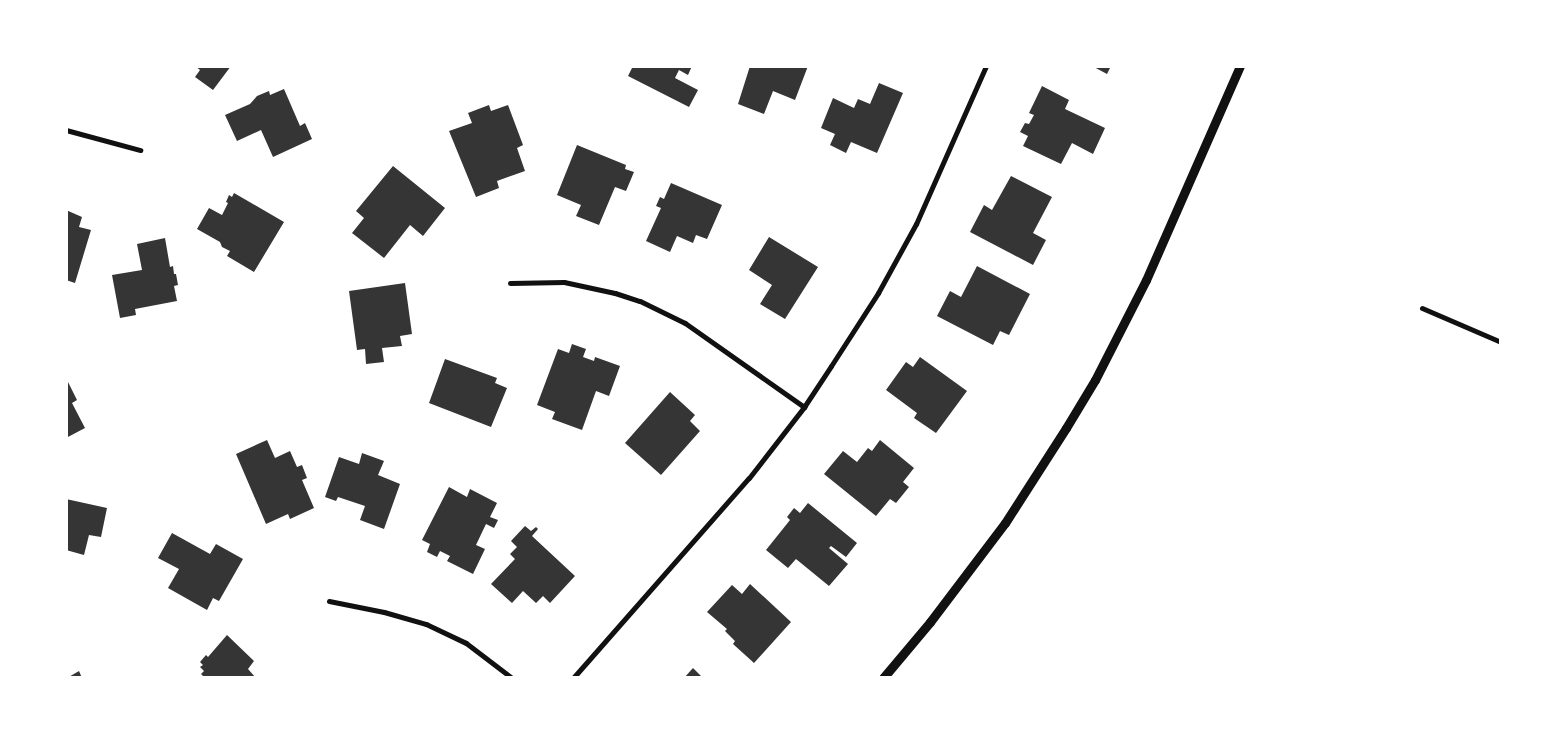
<!DOCTYPE html>
<style>
body{margin:0}
#map{position:relative;width:1567px;height:744px;overflow:hidden;background:#fff;font-family:"Roboto Condensed",sans-serif}
div>[style]{position:absolute}
.building>*{inset:0;background:#353535}
.minor>*{height:5px;margin:-2.5px;padding:0 2.5px;transform-origin:2.5px;border-radius:2.5px;background:#111}
.tertiary>*{height:9px;margin:-4.5px;padding:0 4.5px;transform-origin:4.5px;border-radius:4.5px;background:#111}
span{translate:-50% -50%;white-space:nowrap;text-align:center;line-height:1.15;-webkit-text-stroke:4px #fff;paint-order:stroke}
.frame{position:absolute;inset:0;border:68px solid #fff;pointer-events:none}
</style>
<div id="map">
<div class="building">
<i style="clip-path:polygon(195px 66px,231px 66px,213px 90px,195px 77px,200px 70px)"></i>
<i style="clip-path:polygon(633px 66px,692px 66px,688px 75px,679px 70px,675px 78px,698px 90px,689px 107px,628px 76px)"></i>
<i style="clip-path:polygon(750px 66px,808px 66px,795px 100px,773px 91px,764px 114px,738px 104px)"></i>
<i style="clip-path:polygon(1092px 66px,1111px 66px,1107px 74px)"></i>
<i style="clip-path:polygon(879px 83px,903px 93px,877px 153px,851px 142px,846px 153px,830px 145px,835px 134px,821px 128px,833px 98px,854px 108px,858px 99px,870px 104px)"></i>
<i style="clip-path:polygon(1042px 86px,1069px 100px,1065px 109px,1105px 128px,1093px 154px,1072px 143px,1061px 164px,1023px 146px,1028px 136px,1020px 132px,1025px 123px,1029px 124px,1034px 115px,1029px 113px)"></i>
<i style="clip-path:polygon(284px 89px,300px 126px,305px 123px,312px 139px,273px 157px,261px 130px,237px 141px,225px 115px,250px 104px,257px 96px,269px 91px,270px 95px)"></i>
<i style="clip-path:polygon(489px 105px,491px 111px,508px 105px,523px 145px,517px 148px,525px 171px,497px 181px,499px 188px,476px 197px,449px 131px,472px 123px,468px 113px)"></i>
<i style="clip-path:polygon(577px 145px,626px 165px,625px 169px,634px 172px,626px 191px,615px 187px,599px 225px,576px 216px,581px 205px,557px 195px)"></i>
<i style="clip-path:polygon(393px 166px,445px 208px,423px 236px,410px 225px,384px 258px,352px 233px,364px 218px,356px 211px)"></i>
<i style="clip-path:polygon(1011px 176px,1052px 197px,1033px 233px,1046px 240px,1033px 265px,970px 232px,984px 205px,992px 210px)"></i>
<i style="clip-path:polygon(671px 183px,722px 205px,707px 239px,696px 235px,693px 243px,677px 236px,670px 252px,646px 241px,661px 208px,656px 206px,660px 197px,664px 199px)"></i>
<i style="clip-path:polygon(234px 193px,284px 222px,254px 272px,227px 256px,230px 251px,222px 247px,220px 242px,197px 229px,209px 208px,222px 215px,228px 203px,226px 202px,229px 195px,232px 197px)"></i>
<i style="clip-path:polygon(66px 210px,82px 217px,79px 227px,91px 230px,75px 283px,66px 280px)"></i>
<i style="clip-path:polygon(769px 237px,818px 267px,785px 319px,760px 304px,772px 285px,749px 270px)"></i>
<i style="clip-path:polygon(165px 238px,170px 267px,173px 266px,174px 274px,176px 274px,178px 285px,174px 286px,177px 301px,135px 309px,136px 315px,120px 318px,112px 275px,142px 270px,137px 244px)"></i>
<i style="clip-path:polygon(977px 266px,1030px 294px,1009px 335px,1000px 331px,993px 345px,937px 316px,950px 291px,961px 297px)"></i>
<i style="clip-path:polygon(405px 283px,412px 334px,400px 336px,402px 346px,382px 348px,384px 362px,366px 364px,365px 349px,357px 350px,349px 291px)"></i>
<i style="clip-path:polygon(572px 344px,586px 349px,583px 357px,594px 361px,595px 357px,620px 366px,609px 396px,596px 391px,582px 430px,552px 419px,555px 412px,537px 405px,558px 349px,569px 353px)"></i>
<i style="clip-path:polygon(920px 357px,967px 391px,936px 433px,914px 418px,917px 413px,886px 390px,906px 362px,913px 367px)"></i>
<i style="clip-path:polygon(445px 359px,497px 378px,495px 383px,507px 388px,491px 427px,429px 403px)"></i>
<i style="clip-path:polygon(66px 378px,77px 400px,72px 403px,85px 428px,66px 438px)"></i>
<i style="clip-path:polygon(670px 392px,695px 415px,690px 421px,700px 431px,661px 475px,625px 443px)"></i>
<i style="clip-path:polygon(267px 440px,275px 458px,290px 451px,297px 467px,302px 465px,307px 478px,302px 480px,314px 508px,290px 519px,288px 514px,266px 524px,236px 454px)"></i>
<i style="clip-path:polygon(880px 440px,914px 468px,903px 482px,909px 487px,896px 503px,890px 499px,876px 516px,824px 474px,843px 451px,857px 462px,868px 448px,872px 451px)"></i>
<i style="clip-path:polygon(362px 453px,384px 461px,378px 475px,400px 484px,384px 529px,360px 520px,365px 506px,338px 497px,336px 501px,325px 497px,339px 457px,359px 464px)"></i>
<i style="clip-path:polygon(449px 487px,467px 497px,470px 489px,497px 503px,490px 517px,498px 520px,494px 528px,486px 524px,476px 545px,485px 549px,473px 574px,447px 561px,450px 556px,440px 551px,437px 557px,427px 552px,430px 544px,422px 540px)"></i>
<i style="clip-path:polygon(66px 499px,107px 508px,101px 537px,89px 535px,84px 555px,66px 550px)"></i>
<i style="clip-path:polygon(808px 503px,857px 543px,846px 557px,831px 546px,829px 548px,848px 564px,829px 586px,796px 559px,788px 568px,766px 550px,790px 520px,787px 517px,794px 508px,800px 513px)"></i>
<i style="clip-path:polygon(525px 526px,531px 531px,536px 527px,538px 529px,532px 536px,575px 576px,550px 603px,543px 596px,536px 603px,523px 591px,512px 603px,491px 584px,515px 559px,510px 554px,517px 547px,511px 541px)"></i>
<i style="clip-path:polygon(172px 533px,210px 554px,216px 544px,243px 559px,219px 601px,213px 598px,207px 610px,168px 588px,179px 569px,158px 558px)"></i>
<i style="clip-path:polygon(750px 584px,791px 622px,754px 663px,733px 644px,735px 641px,725px 631px,727px 629px,707px 612px,732px 585px,742px 594px)"></i>
<i style="clip-path:polygon(227px 635px,254px 661px,248px 669px,256px 678px,202px 678px,203px 676px,201px 674px,204px 671px,200px 667px,203px 665px,200px 662px,206px 655px,208px 657px)"></i>
<i style="clip-path:polygon(693px 668px,703px 678px,684px 678px)"></i>
<i style="clip-path:polygon(79px 671px,82px 678px,67px 678px)"></i>
</div>
<div class="minor">
<i style="left:66px;top:130px;width:77px;rotate:15.1deg"></i>
<i style="left:510px;top:283px;width:54px;rotate:-1.1deg"></i>
<i style="left:564px;top:282px;width:52px;rotate:12.2deg"></i>
<i style="left:615px;top:293px;width:26px;rotate:18deg"></i>
<i style="left:640px;top:301px;width:50px;rotate:26.1deg"></i>
<i style="left:685px;top:323px;width:146px;rotate:35.2deg"></i>
<i style="left:1422px;top:308px;width:86px;rotate:23.3deg"></i>
<i style="left:329px;top:601px;width:56px;rotate:11.3deg"></i>
<i style="left:384px;top:612px;width:44px;rotate:15.9deg"></i>
<i style="left:426px;top:624px;width:44px;rotate:25.4deg"></i>
<i style="left:466px;top:643px;width:58px;rotate:37.3deg"></i>
<i style="left:573px;top:678px;width:266px;rotate:-48.7deg"></i>
<i style="left:749px;top:478px;width:90px;rotate:-52.2deg"></i>
<i style="left:804px;top:407px;width:49px;rotate:-56.6deg"></i>
<i style="left:831px;top:366px;width:87px;rotate:-57.2deg"></i>
<i style="left:878px;top:293px;width:79px;rotate:-61.2deg"></i>
<i style="left:916px;top:224px;width:173px;rotate:-66.1deg"></i>
</div>
<div class="tertiary">
<i style="left:883px;top:678px;width:73px;rotate:-50deg"></i>
<i style="left:930px;top:622px;width:124px;rotate:-52.9deg"></i>
<i style="left:1005px;top:523px;width:113px;rotate:-57.3deg"></i>
<i style="left:1066px;top:428px;width:56px;rotate:-58.9deg"></i>
<i style="left:1095px;top:380px;width:112px;rotate:-63deg"></i>
<i style="left:1146px;top:280px;width:234px;rotate:-66.3deg"></i>
</div>
<div class="frame"></div>
</div>
